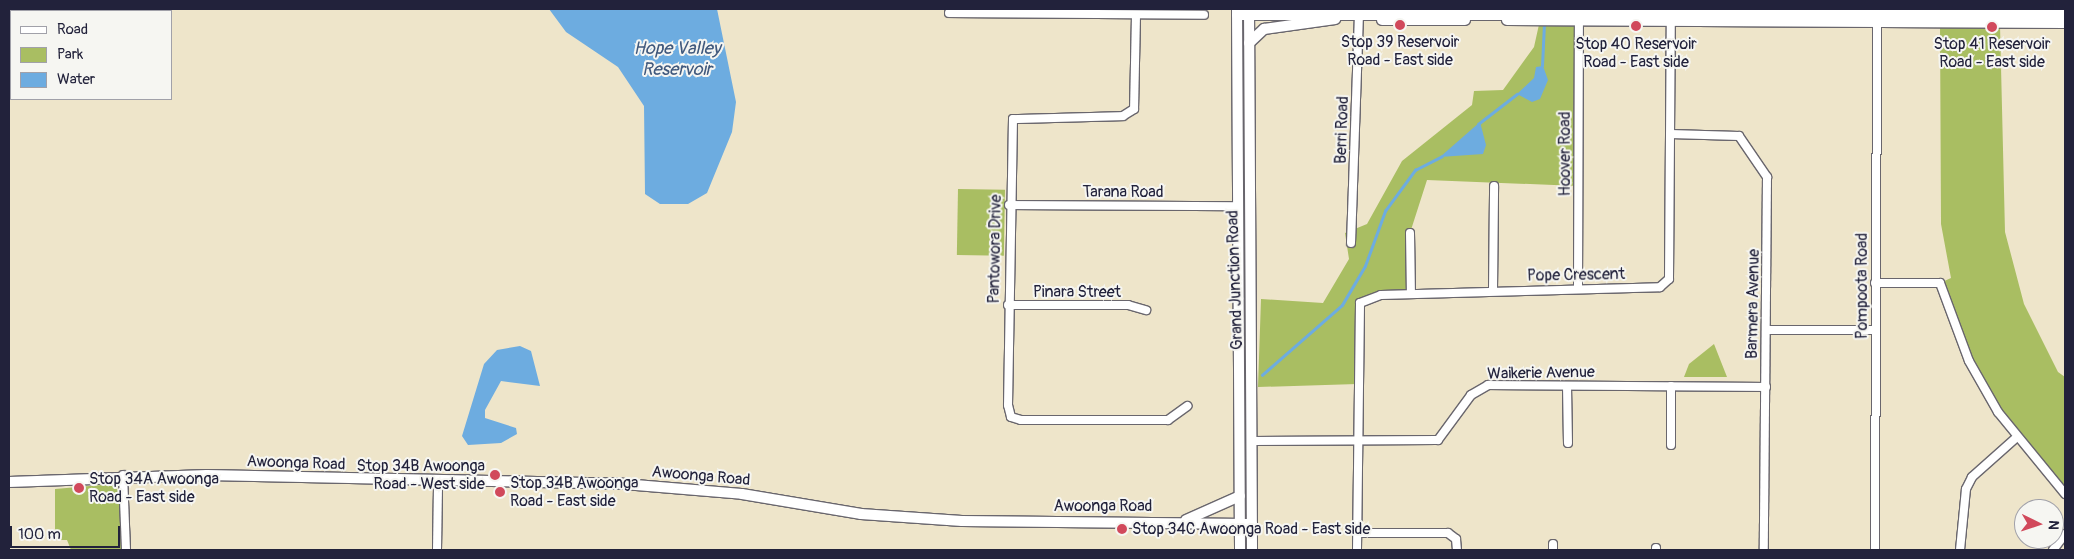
<!DOCTYPE html>
<style>
body{margin:0}
#map{position:relative;width:2074px;height:559px;overflow:hidden;background:#eee5ca;font-family:Pangolin,sans-serif}
div>[style]{position:absolute}
.green>*{inset:0;background:#a9be62;transform-origin:0 0}
.water>*{inset:0;background:#6dace0}
.stream>*{height:2.5px;margin:-1.25px;padding:0 1.25px;transform-origin:1.25px;border-radius:1.25px;background:#6dace0}
.roads{filter:drop-shadow(1px 0 #69666d) drop-shadow(-1px 0 #69666d) drop-shadow(0 1px #69666d) drop-shadow(0 -1px #69666d)}
.minor>*{height:8px;margin:-4px;padding:0 4px;transform-origin:4px;border-radius:4px;background:#fff}
.major>*{height:10px;margin:-5px;padding:0 5px;transform-origin:5px;border-radius:5px;background:#fff}
.dots>*{width:14px;height:14px;translate:-50% -50%;box-sizing:border-box;border:2px solid #f6f6f2;border-radius:50%}
span{translate:-50% -50%;white-space:nowrap;text-align:center;line-height:1.15;-webkit-text-stroke:4px #f6f6f2;paint-order:stroke}
.poi-label{font-size:16px;color:#22223b}
.right{translate:-100% -50%;text-align:right}
.left{translate:0 -50%;text-align:left}
.street-label{font-size:16px;color:#22223b}
.water-label{font-size:18px;color:#40597d;font-style:italic}
.frame{position:absolute;inset:0;border:10px solid #22223b;pointer-events:none}
.legend{position:absolute;left:10px;top:10px;width:162px;height:90px;box-sizing:border-box;background:#f6f6f2;border:1px solid #a1a1a9;margin:0;padding:6px 9px;list-style:none;font-size:15px;color:#22223b}
.legend li{display:flex;align-items:center;gap:10px;height:25px}
.legend b{width:25px;border:1px solid #a1a1a9}
.north{position:absolute;left:2014px;top:499px;width:50px;height:50px;box-sizing:border-box;background:#f6f6f2;border:1px solid #a1a1a9;border-radius:50%;rotate:94deg;font-size:14px;font-weight:700;line-height:20px;text-align:center;color:#22223b}
.north::after{content:'';display:block;margin:auto;width:18px;height:22px;background:#d1495b;clip-path:polygon(50% 0,100% 100%,50% 72%,0 100%)}
.scale{position:absolute;left:10px;top:526px;width:110px;height:22px;box-sizing:border-box;border:2px solid #22223b;border-top:0;padding-left:6px;font-size:15px;line-height:18px;white-space:nowrap;color:#22223b;-webkit-text-stroke:4px #f6f6f2;paint-order:stroke}
</style>
<div id="map">
<div class="green">
<i style="clip-path:polygon(1540px 20px,1579px 20px,1578px 186px,1427px 180px,1410px 233px,1411px 294px,1369px 297px,1360px 303px,1357px 384px,1258px 387px,1261px 299px,1323px 303px,1349px 259px,1345px 233px,1367px 224px,1402px 161px,1472px 105px,1474px 91px,1503px 90px,1534px 47px)"></i>
<i style="clip-path:polygon(1940px 24px,2000px 25px,2005px 232px,2024px 304px,2058px 372px,2065px 377px,2065px 486px,2020px 438px,1969px 361px,1940px 283px,1951px 278px,1941px 224px)"></i>
<i style="left:958px;top:189px;width:47px;height:66px;rotate:1deg"></i>
<i style="clip-path:polygon(1714px 344px,1727px 377px,1684px 377px,1689px 364px)"></i>
<i style="clip-path:polygon(113px 484px,122px 496px,121px 550px,71px 550px,67px 540px,55px 540px,55px 489px)"></i>
</div>
<div class="water">
<i style="clip-path:polygon(549px 9px,717px 9px,736px 102px,732px 132px,707px 193px,688px 204px,660px 204px,645px 194px,644px 106px,618px 67px,566px 32px)"></i>
<i style="clip-path:polygon(1543px 66px,1548px 80px,1540px 99px,1532px 102px,1517px 94px,1534px 78px,1536px 67px)"></i>
<i style="clip-path:polygon(1480px 122px,1486px 145px,1483px 154px,1440px 157px)"></i>
<i style="clip-path:polygon(520px 346px,531px 351px,540px 386px,501px 381px,485px 410px,485px 418px,516px 428px,517px 434px,501px 443px,468px 445px,462px 436px,484px 364px,497px 350px)"></i>
</div>
<div class="stream">
<i style="left:1542px;top:66px;width:43px;rotate:-87.3deg"></i>
<i style="left:1478px;top:124px;width:49px;rotate:-37.6deg"></i>
<i style="left:1262px;top:375px;width:106px;rotate:-41.2deg"></i>
<i style="left:1342px;top:305px;width:45px;rotate:-59.5deg"></i>
<i style="left:1365px;top:266px;width:59px;rotate:-70deg"></i>
<i style="left:1385px;top:211px;width:51px;rotate:-53.8deg"></i>
<i style="left:1415px;top:170px;width:30px;rotate:-27deg"></i>
</div>
<div class="roads">
<div class="minor">
<i style="left:949px;top:13px;width:255px;rotate:0.4deg"></i>
<i style="left:1136px;top:15px;width:94px;rotate:91.2deg"></i>
<i style="left:1134px;top:109px;width:13px;rotate:148deg"></i>
<i style="left:1123px;top:116px;width:110px;rotate:178.4deg"></i>
<i style="left:1013px;top:119px;width:286px;rotate:91deg"></i>
<i style="left:1008px;top:405px;width:12px;rotate:76deg"></i>
<i style="left:1011px;top:417px;width:10px;rotate:17deg"></i>
<i style="left:1021px;top:420px;width:147px"></i>
<i style="left:1168px;top:420px;width:24px;rotate:-36deg"></i>
<i style="left:1670px;top:134px;width:69px;rotate:1.7deg"></i>
<i style="left:1739px;top:136px;width:50px;rotate:55.7deg"></i>
<i style="left:1767px;top:177px;width:373px;rotate:90.5deg"></i>
<i style="left:1009px;top:205px;width:227px;rotate:0.3deg"></i>
<i style="left:1410px;top:233px;width:61px;rotate:89.1deg"></i>
<i style="left:1351px;top:243px;width:224px;rotate:-88deg"></i>
<i style="left:1875px;top:283px;width:65px"></i>
<i style="left:1940px;top:283px;width:83px;rotate:69.6deg"></i>
<i style="left:1969px;top:361px;width:59px;rotate:60.4deg"></i>
<i style="left:1998px;top:412px;width:106px;rotate:50.7deg"></i>
<i style="left:1578px;top:287px;width:267px;rotate:-89.8deg"></i>
<i style="left:1493px;top:290px;width:104px;rotate:-89.4deg"></i>
<i style="left:1008px;top:305px;width:120px"></i>
<i style="left:1128px;top:305px;width:19px;rotate:16deg"></i>
<i style="left:1767px;top:330px;width:108px"></i>
<i style="left:1567px;top:386px;width:57px;rotate:89deg"></i>
<i style="left:1671px;top:386px;width:59px;rotate:90deg"></i>
<i style="left:1252px;top:441px;width:186px;rotate:-0.3deg"></i>
<i style="left:1438px;top:440px;width:56px;rotate:-53.7deg"></i>
<i style="left:1471px;top:395px;width:20px;rotate:-30deg"></i>
<i style="left:1488px;top:385px;width:278px;rotate:0.4deg"></i>
<i style="left:123px;top:475px;width:75px;rotate:87.7deg"></i>
<i style="left:1357px;top:533px;width:91px"></i>
<i style="left:1448px;top:533px;width:10px;rotate:37deg"></i>
<i style="left:1456px;top:539px;width:11px;rotate:85deg"></i>
<i style="left:1553px;top:544px;width:6px;rotate:90deg"></i>
<i style="left:437px;top:550px;width:67px;rotate:-89.1deg"></i>
<i style="left:1357px;top:550px;width:247px;rotate:-89.3deg"></i>
<i style="left:1360px;top:303px;width:22px;rotate:-21deg"></i>
<i style="left:1381px;top:295px;width:279px;rotate:-1.6deg"></i>
<i style="left:1660px;top:287px;width:12px;rotate:-42deg"></i>
<i style="left:1669px;top:279px;width:258px;rotate:-89.6deg"></i>
<i style="left:1656px;top:550px;width:2px;rotate:-90deg"></i>
<i style="left:1875px;top:550px;width:529px;rotate:-89.78deg"></i>
<i style="left:1960px;top:550px;width:61px;rotate:-84.4deg"></i>
<i style="left:1966px;top:489px;width:13px;rotate:-63deg"></i>
<i style="left:1972px;top:477px;width:59px;rotate:-41.6deg"></i>
<i style="left:2053px;top:550px;width:20px;rotate:-53deg"></i>
</div>
<div class="major">
<i style="left:1237px;top:9px;width:541px;rotate:89.68deg"></i>
<i style="left:1249px;top:9px;width:541px;rotate:89.68deg"></i>
<i style="left:1237px;top:15px;width:828px"></i>
<i style="left:1382px;top:20px;width:83px"></i>
<i style="left:1507px;top:20px;width:558px;rotate:0.31deg"></i>
<i style="left:1249px;top:43px;width:21px;rotate:-43deg"></i>
<i style="left:1264px;top:29px;width:72px;rotate:-8deg"></i>
<i style="left:9px;top:482px;width:198px;rotate:-2deg"></i>
<i style="left:207px;top:475px;width:417px;rotate:1.2deg"></i>
<i style="left:624px;top:484px;width:118px;rotate:4.8deg"></i>
<i style="left:742px;top:494px;width:121px;rotate:9.5deg"></i>
<i style="left:861px;top:514px;width:101px;rotate:4deg"></i>
<i style="left:962px;top:521px;width:290px;rotate:0.6deg"></i>
<i style="left:1186px;top:520px;width:59px;rotate:-24deg"></i>
</div>
</div>
<div class="dots">
<i style="left:1400px;top:25px;background:#d1495b"></i>
<i style="left:1636px;top:26px;background:#d1495b"></i>
<i style="left:1992px;top:27px;background:#d1495b"></i>
<i style="left:495px;top:475px;background:#d1495b"></i>
<i style="left:79px;top:488px;background:#d1495b"></i>
<i style="left:500px;top:492px;background:#d1495b"></i>
<i style="left:1122px;top:529px;background:#d1495b"></i>
</div>
<div class="poi-label">
<span style="left:1400px;top:51px">Stop 39 Reservoir<br>Road - East side</span>
<span style="left:1636px;top:53px">Stop 40 Reservoir<br>Road - East side</span>
<span style="left:1992px;top:53px">Stop 41 Reservoir<br>Road - East side</span>
<span class="right" style="left:485px;top:475px">Stop 34B Awoonga<br>Road - West side</span>
<span class="left" style="left:89px;top:488px">Stop 34A Awoonga<br>Road - East side</span>
<span class="left" style="left:510px;top:492px">Stop 34B Awoonga<br>Road - East side</span>
<span class="left" style="left:1132px;top:529px">Stop 34C Awoonga Road - East side</span>
</div>
<div class="street-label">
<span style="left:1342px;top:130px;rotate:-88deg">Berri Road</span>
<span style="left:1565px;top:154px;rotate:-90deg">Hoover Road</span>
<span style="left:1123px;top:192px">Tarana Road</span>
<span style="left:995px;top:249px;rotate:-89deg">Pantowora Drive</span>
<span style="left:1576px;top:275px;rotate:-1deg">Pope Crescent</span>
<span style="left:1235px;top:280px;rotate:-92deg">Grand Junction Road</span>
<span style="left:1862px;top:286px;rotate:-90deg">Pompoota Road</span>
<span style="left:1077px;top:292px">Pinara Street</span>
<span style="left:1753px;top:304px;rotate:-89deg">Barmera Avenue</span>
<span style="left:1541px;top:373px;rotate:-1deg">Waikerie Avenue</span>
<span style="left:296px;top:463px;rotate:2deg">Awoonga Road</span>
<span style="left:701px;top:476px;rotate:5deg">Awoonga Road</span>
<span style="left:1103px;top:506px">Awoonga Road</span>
</div>
<div class="water-label">
<span style="left:677px;top:60px">Hope Valley<br>Reservoir</span>
</div>
<div class="frame"></div>
<ul class="legend">
<li><b style="height:6px;background:#fff"></b>Road</li>
<li><b style="height:14px;background:#a9be62"></b>Park</li>
<li><b style="height:14px;background:#6dace0"></b>Water</li>
</ul>
<div class="north">N</div>
<div class="scale">100 m</div>
</div>
